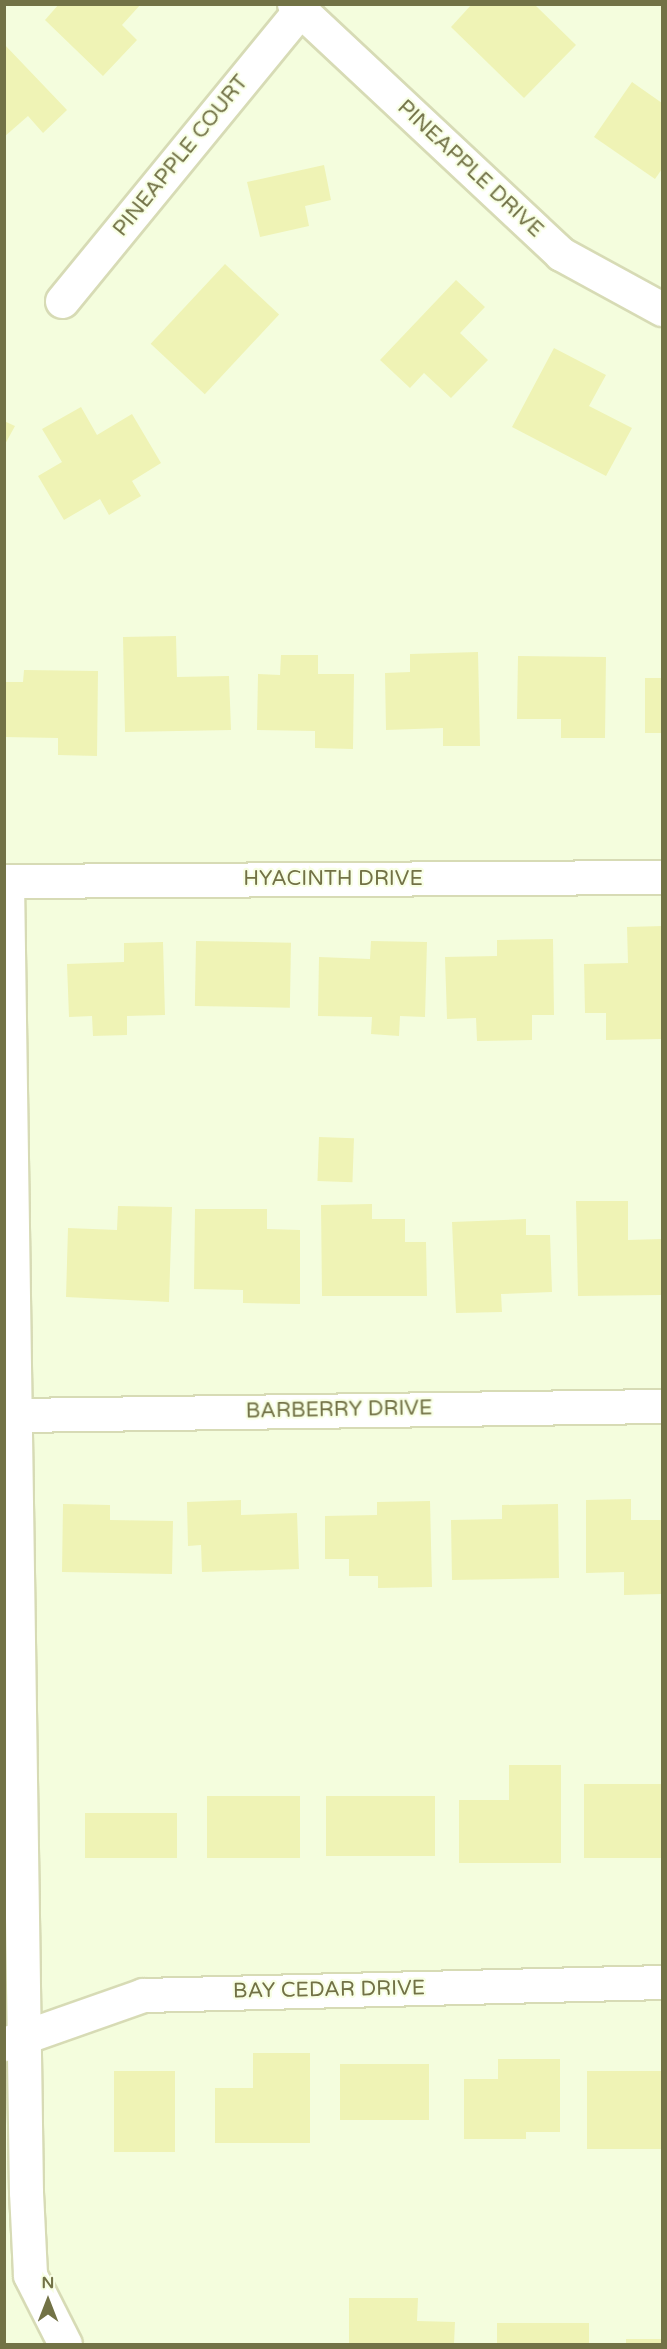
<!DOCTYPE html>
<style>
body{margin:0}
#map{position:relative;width:667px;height:2349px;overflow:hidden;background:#f4fddd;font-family:"Varela Round",sans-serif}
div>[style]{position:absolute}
.building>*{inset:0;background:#eff3b5;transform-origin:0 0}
.roads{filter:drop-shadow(2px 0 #d7dbb5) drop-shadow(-2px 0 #d7dbb5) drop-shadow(0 2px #d7dbb5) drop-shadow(0 -2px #d7dbb5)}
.street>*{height:33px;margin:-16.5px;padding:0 16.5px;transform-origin:16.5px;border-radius:16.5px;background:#fff}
span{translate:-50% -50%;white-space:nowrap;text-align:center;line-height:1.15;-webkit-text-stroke:4.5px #f8ffe4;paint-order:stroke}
.street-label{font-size:21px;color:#727246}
.frame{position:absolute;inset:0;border:6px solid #727246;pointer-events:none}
.north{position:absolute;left:18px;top:2271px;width:60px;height:60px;-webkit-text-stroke:4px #f8ffe4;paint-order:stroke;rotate:0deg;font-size:16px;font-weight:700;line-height:24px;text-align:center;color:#727246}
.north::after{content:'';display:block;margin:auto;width:21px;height:27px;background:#727246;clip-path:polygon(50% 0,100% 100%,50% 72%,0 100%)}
</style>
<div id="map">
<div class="building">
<i style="clip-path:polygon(59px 4px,141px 4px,122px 25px,137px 40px,103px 76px,45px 20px)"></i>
<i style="clip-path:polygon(472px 4px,534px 4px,576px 45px,524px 98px,451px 27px)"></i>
<i style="clip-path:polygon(4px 44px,67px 110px,43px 133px,28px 116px,4px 137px)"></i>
<i style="clip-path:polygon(632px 82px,662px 103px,662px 169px,655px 179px,594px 137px)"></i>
<i style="clip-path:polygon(324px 165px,331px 200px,305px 206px,309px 226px,260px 237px,247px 182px)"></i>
<i style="left:225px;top:264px;width:74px;height:109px;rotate:43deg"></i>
<i style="clip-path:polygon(456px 280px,485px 307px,460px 333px,488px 360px,451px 398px,424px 373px,410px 388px,380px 360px)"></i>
<i style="clip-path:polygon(554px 348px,606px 375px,589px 406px,632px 428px,606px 476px,512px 427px)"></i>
<i style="clip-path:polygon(81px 407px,97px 435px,132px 414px,161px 463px,132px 481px,141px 496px,109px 515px,100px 499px,64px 520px,38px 476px,62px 462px,42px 429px)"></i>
<i style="clip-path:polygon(4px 421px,15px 426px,4px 446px)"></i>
<i style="clip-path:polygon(176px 636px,177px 677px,229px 676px,231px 730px,125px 732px,123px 637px)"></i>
<i style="clip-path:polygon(478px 652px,480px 746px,443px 746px,443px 728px,386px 730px,385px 673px,410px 672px,410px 654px)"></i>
<i style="clip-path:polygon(281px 655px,318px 655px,318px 674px,354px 674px,353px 749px,315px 748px,315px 731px,257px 730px,258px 674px,280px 675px)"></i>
<i style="clip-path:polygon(518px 656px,606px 657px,605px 738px,561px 738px,561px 719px,517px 719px)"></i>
<i style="clip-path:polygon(24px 670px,98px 671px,97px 756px,58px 755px,58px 738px,4px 737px,4px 682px,23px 682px)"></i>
<i style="left:662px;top:678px;width:55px;height:17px;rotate:90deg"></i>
<i style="clip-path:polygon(662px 926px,662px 1039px,606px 1040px,606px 1013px,585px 1013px,584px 964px,628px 963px,627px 927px)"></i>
<i style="clip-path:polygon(553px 939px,554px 1015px,532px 1015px,532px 1040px,477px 1041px,476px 1018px,447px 1019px,445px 957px,497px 956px,497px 940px)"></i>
<i style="left:196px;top:941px;width:95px;height:65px;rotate:1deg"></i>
<i style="clip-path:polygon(371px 941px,427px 942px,425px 1017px,400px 1016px,399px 1036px,371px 1034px,372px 1017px,318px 1016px,319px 957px,370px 959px)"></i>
<i style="clip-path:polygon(163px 942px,165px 1015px,127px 1016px,127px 1035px,93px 1036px,92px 1016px,69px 1017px,67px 964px,124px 962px,124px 943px)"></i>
<i style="left:319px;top:1137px;width:35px;height:44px;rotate:2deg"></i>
<i style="clip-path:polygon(576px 1201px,628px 1201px,628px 1240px,662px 1239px,662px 1295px,578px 1296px)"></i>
<i style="clip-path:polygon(372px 1204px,372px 1219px,405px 1219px,405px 1242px,426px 1242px,427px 1296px,322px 1296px,321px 1205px)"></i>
<i style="clip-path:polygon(118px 1206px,172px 1207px,169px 1302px,66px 1297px,68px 1228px,117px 1230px)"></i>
<i style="clip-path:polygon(195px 1209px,267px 1209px,267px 1229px,300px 1230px,300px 1304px,243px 1303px,243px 1290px,194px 1289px)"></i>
<i style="clip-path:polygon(526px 1219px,526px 1235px,550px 1235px,552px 1292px,501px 1294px,502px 1312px,456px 1313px,452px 1222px)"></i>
<i style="clip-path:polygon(631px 1499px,631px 1520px,662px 1520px,662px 1594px,624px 1595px,624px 1572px,586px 1573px,586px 1500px)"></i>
<i style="clip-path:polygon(241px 1500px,241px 1515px,297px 1513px,299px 1569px,202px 1572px,201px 1545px,188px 1546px,187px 1502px)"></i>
<i style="clip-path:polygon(430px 1501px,432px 1587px,378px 1588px,378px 1576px,349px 1576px,349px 1559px,325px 1559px,325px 1516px,377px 1515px,377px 1502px)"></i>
<i style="clip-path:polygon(63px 1504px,110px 1505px,110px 1520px,173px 1521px,172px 1574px,62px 1572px)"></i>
<i style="clip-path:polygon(558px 1504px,559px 1578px,452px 1580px,451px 1520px,502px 1519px,502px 1505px)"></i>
<i style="clip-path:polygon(509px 1765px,561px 1765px,561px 1863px,459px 1863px,459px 1800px,509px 1800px)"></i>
<i style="left:584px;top:1784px;width:78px;height:74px"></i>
<i style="left:207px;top:1796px;width:93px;height:62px"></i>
<i style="left:326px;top:1796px;width:109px;height:60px"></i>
<i style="left:85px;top:1813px;width:92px;height:45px"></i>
<i style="clip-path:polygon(253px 2053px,310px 2053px,310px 2143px,215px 2143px,215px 2088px,253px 2088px)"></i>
<i style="clip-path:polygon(498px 2059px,560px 2059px,560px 2132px,526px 2132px,526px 2139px,464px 2139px,464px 2079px,498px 2079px)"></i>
<i style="left:340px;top:2064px;width:89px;height:56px"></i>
<i style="left:114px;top:2071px;width:61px;height:81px"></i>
<i style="left:587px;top:2071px;width:75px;height:78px"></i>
<i style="clip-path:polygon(349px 2298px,418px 2298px,417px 2321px,455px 2322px,454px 2344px,349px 2344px)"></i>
<i style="left:497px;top:2323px;width:92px;height:21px"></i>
<i style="left:626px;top:2339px;width:36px;height:5px"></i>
</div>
<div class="roads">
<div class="street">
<i style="left:294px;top:4px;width:366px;rotate:43.1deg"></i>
<i style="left:561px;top:254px;width:115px;rotate:28.6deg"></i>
<i style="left:62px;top:301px;width:376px;rotate:-50.7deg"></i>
<i style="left:4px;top:881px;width:658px;rotate:-0.35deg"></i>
<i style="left:7px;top:881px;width:1311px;rotate:89.17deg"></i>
<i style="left:26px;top:2192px;width:83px;rotate:87.2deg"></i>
<i style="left:30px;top:2275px;width:77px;rotate:63.1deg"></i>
<i style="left:16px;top:1415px;width:646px;rotate:-0.8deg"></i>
<i style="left:4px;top:2044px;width:147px;rotate:-19.4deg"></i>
<i style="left:143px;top:1995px;width:519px;rotate:-1.43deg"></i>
</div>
</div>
<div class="street-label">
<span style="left:181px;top:156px;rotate:-51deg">PINEAPPLE COURT</span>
<span style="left:470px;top:169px;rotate:43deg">PINEAPPLE DRIVE</span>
<span style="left:333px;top:879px">HYACINTH DRIVE</span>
<span style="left:339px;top:1410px;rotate:-1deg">BARBERRY DRIVE</span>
<span style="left:329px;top:1990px;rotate:-1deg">BAY CEDAR DRIVE</span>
</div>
<div class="frame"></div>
<div class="north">N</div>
</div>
